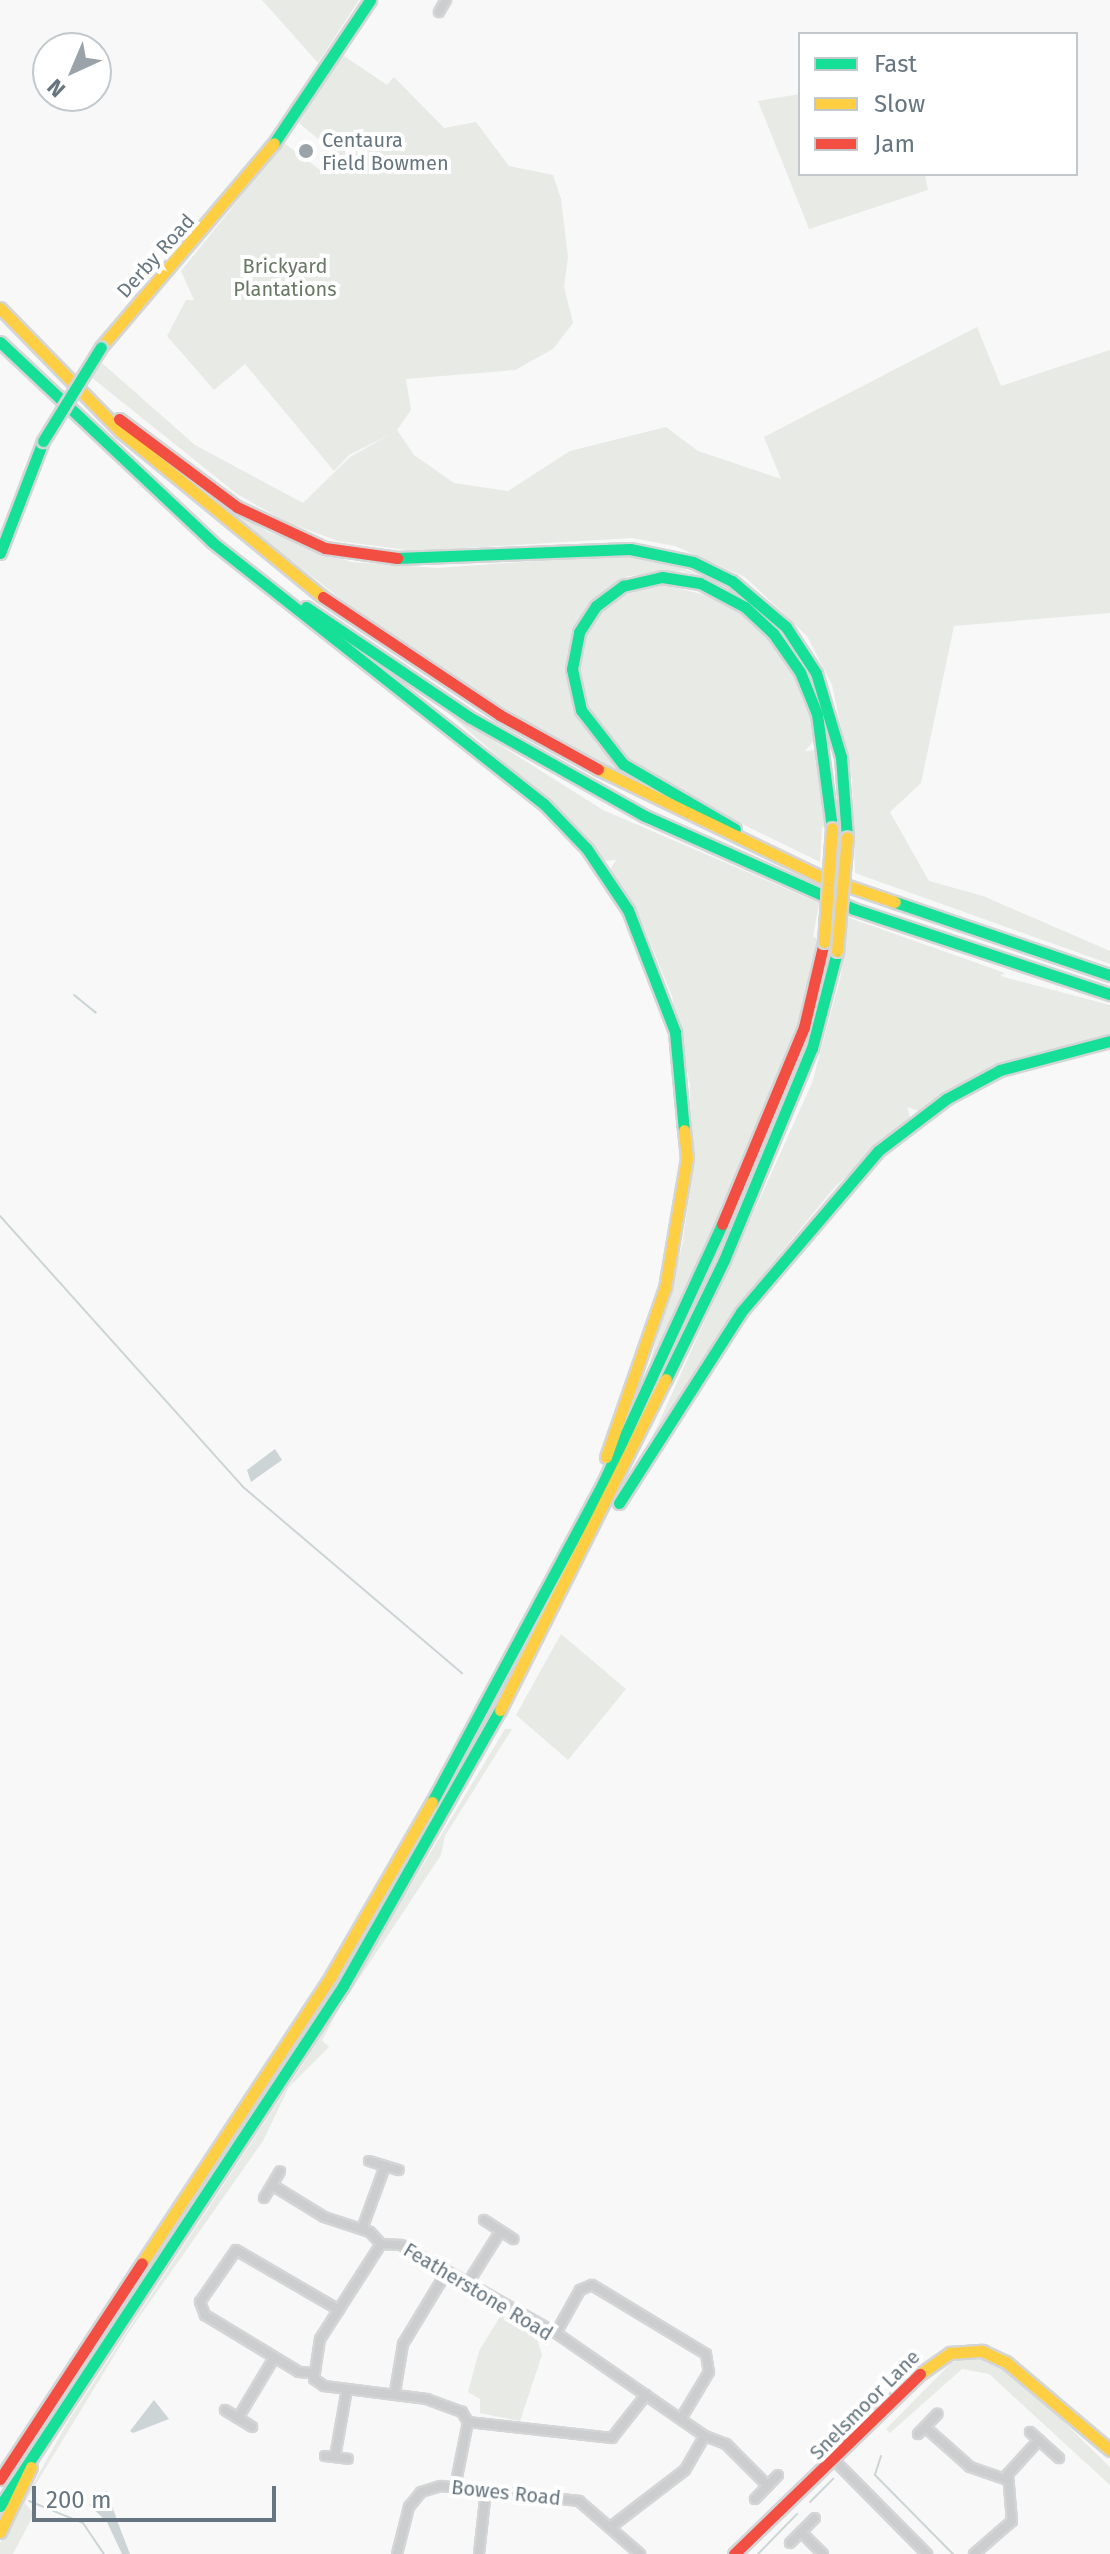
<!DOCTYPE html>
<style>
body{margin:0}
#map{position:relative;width:1110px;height:2554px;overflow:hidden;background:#f8f8f8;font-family:"Fira Sans",sans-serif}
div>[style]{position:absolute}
.green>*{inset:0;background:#e7eae5}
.water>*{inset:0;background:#cdd4d6}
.stream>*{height:2px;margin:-1px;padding:0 1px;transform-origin:1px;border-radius:1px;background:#cdd4d6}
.roads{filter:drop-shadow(2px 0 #d4d5d6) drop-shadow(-2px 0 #d4d5d6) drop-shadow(0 2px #d4d5d6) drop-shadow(0 -2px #d4d5d6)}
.street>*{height:8px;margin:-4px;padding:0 4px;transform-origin:4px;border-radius:4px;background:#cbcdce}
.fast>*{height:11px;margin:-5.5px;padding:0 5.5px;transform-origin:5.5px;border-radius:5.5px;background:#16e098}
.slow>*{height:11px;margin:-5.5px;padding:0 5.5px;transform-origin:5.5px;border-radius:5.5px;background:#ffcf43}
.jam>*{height:11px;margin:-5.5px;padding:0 5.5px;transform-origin:5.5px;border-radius:5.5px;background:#f24e42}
.bridges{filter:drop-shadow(2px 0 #d4d5d6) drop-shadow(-2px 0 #d4d5d6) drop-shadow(0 2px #d4d5d6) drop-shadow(0 -2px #d4d5d6)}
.fast-bridge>*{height:11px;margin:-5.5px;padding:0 5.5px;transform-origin:5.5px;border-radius:5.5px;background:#16e098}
.slow-bridge>*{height:11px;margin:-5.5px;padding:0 5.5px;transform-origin:5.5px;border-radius:5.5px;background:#ffcf43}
.dots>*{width:22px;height:22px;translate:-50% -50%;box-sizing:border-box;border:4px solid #fff;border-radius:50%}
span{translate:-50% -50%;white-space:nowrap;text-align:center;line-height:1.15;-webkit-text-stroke:8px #fff;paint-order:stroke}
.poi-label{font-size:20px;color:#66757f}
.left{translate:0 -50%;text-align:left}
.street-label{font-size:20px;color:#66757f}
.park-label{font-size:20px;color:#697865}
.legend{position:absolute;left:798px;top:32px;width:280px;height:144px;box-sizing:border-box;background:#fff;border:2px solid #c2c8cc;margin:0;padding:10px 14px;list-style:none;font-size:24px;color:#66757f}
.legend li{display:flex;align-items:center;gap:16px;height:40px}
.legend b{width:40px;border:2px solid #c2c8cc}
.north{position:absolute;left:32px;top:32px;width:80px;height:80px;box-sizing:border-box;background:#fff;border:2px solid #c2c8cc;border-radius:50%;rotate:224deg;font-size:22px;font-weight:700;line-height:32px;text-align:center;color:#66757f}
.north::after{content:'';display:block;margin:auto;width:28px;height:36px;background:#99a3a9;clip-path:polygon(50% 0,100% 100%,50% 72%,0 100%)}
.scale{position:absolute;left:32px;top:2486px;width:244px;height:36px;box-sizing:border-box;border:4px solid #66757f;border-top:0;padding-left:10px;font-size:24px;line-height:28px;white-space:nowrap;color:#66757f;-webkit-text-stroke:6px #fff;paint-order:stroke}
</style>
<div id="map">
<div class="green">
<i style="clip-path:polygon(262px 0,359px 0,318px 63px)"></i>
<i style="clip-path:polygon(341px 54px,387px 85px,394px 77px,444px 128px,476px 122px,509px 166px,553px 175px,561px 199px,568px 257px,564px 287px,573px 323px,553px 349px,515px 370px,406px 379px,411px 410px,397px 430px,414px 455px,454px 483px,508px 491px,570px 451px,666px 427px,698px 451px,781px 479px,764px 437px,977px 327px,1001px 386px,1110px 350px,1110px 613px,954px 626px,921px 783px,890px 812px,929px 881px,983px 896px,1110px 951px,1110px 964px,855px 873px,852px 780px,832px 685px,807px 636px,745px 577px,675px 546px,632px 538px,414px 551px,338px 541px,286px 522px,237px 494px,91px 377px,102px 363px,195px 445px,303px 503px,350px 457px,391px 434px,349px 455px,334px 471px,245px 364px,214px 390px,167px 336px,186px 300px,194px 300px,181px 271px,284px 143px,320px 170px,333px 151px,299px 123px)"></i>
<i style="clip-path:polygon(800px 94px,800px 174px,925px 174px,928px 190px,809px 229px,758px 101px)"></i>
<i style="clip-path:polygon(196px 488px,268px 532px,351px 562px,437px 568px,621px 555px,658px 559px,727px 586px,683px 571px,628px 576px,571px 640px,567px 655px,571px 698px,597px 745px,636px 780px,684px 808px,524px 720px,387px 634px)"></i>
<i style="clip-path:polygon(657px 583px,725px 600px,761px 627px,797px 678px,818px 736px,805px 751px,820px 750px,827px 826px,822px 827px,820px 862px,687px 797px,629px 761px,592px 721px,579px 686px,579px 652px,589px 624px,608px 602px)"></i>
<i style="clip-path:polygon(446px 711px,603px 810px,819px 903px,813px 937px,820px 939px,804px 1011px,765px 1117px,648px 1370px,682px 1246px,691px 1184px,690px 1085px,672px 996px,644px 927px,610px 870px,616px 860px,604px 861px,561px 812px)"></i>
<i style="clip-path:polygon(847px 917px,1005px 973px,1000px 976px,1110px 1005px,1110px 1035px,1020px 1057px,919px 1111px,907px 1107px,910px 1117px,834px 1188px,769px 1267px,647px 1449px,812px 1083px,841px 975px)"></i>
<i style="clip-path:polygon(561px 1634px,626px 1689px,568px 1760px,516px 1715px)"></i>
<i style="clip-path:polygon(505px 1729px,512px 1729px,445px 1836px,441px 1855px,339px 2009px,322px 2040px,329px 2047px,289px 2087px,263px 2141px,128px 2333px,31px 2492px,25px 2503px,34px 2514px,13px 2554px,0 2554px,0 2543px,69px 2420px,303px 2064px)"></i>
<i style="clip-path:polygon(501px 2315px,536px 2336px,542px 2355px,520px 2421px,480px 2413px,480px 2399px,468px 2392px,479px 2351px)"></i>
<i style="clip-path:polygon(974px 2356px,1000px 2364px,1039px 2398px,1110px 2467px,1110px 2485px,989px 2374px,962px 2369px,890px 2433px,886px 2429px,951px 2363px)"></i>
</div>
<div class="water">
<i style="clip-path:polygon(275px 1449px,282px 1460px,251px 1482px,247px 1470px)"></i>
<i style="clip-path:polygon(154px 2400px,169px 2419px,133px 2433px,130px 2431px)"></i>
<i style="clip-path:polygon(107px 2491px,118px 2523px,130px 2554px,122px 2554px,107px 2522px,89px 2505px)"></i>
</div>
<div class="stream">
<i style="left:74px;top:995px;width:28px;rotate:39deg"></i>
<i style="left:0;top:1216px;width:363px;rotate:48.1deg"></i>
<i style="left:242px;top:1486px;width:289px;rotate:40.4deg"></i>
<i style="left:881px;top:2456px;width:20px;rotate:108deg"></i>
<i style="left:875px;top:2475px;width:111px;rotate:45.4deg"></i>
<i style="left:29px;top:2501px;width:58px;rotate:22.2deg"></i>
<i style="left:83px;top:2523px;width:37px;rotate:56deg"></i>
<i style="left:810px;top:2502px;width:33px;rotate:-45deg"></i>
<i style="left:758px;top:2554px;width:56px;rotate:-45.7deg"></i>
</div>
<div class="roads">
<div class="street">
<i style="left:439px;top:12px;width:14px;rotate:-60deg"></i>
<i style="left:369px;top:2161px;width:31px;rotate:17deg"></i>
<i style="left:272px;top:2185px;width:61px;rotate:31.6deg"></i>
<i style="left:324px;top:2217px;width:48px;rotate:18.1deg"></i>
<i style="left:370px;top:2232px;width:16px;rotate:47deg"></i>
<i style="left:264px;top:2198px;width:31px;rotate:-59deg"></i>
<i style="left:484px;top:2220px;width:35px;rotate:33deg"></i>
<i style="left:362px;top:2229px;width:67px;rotate:-69.9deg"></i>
<i style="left:466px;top:2286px;width:64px;rotate:-57.8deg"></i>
<i style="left:556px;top:2333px;width:49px;rotate:-60.8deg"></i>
<i style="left:580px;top:2290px;width:13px;rotate:-23deg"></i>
<i style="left:592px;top:2285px;width:133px;rotate:31.2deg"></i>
<i style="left:706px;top:2354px;width:18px;rotate:81deg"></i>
<i style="left:709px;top:2372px;width:52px;rotate:121deg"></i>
<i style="left:312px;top:2373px;width:13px;rotate:-176deg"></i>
<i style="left:299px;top:2372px;width:110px;rotate:-148.8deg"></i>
<i style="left:205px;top:2315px;width:14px;rotate:-111deg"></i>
<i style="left:200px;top:2302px;width:63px;rotate:-55.3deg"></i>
<i style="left:236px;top:2250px;width:119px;rotate:30.2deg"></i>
<i style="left:395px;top:2392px;width:49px;rotate:-80.5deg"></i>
<i style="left:403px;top:2344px;width:83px;rotate:-58.8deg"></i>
<i style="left:225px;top:2410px;width:32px;rotate:32deg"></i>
<i style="left:238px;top:2418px;width:70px;rotate:-59deg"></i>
<i style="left:468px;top:2422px;width:145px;rotate:6.3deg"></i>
<i style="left:612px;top:2438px;width:55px;rotate:-51.7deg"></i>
<i style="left:925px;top:2427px;width:60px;rotate:41.6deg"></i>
<i style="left:970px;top:2467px;width:39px;rotate:19deg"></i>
<i style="left:1030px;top:2432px;width:39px;rotate:42deg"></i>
<i style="left:918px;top:2434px;width:28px;rotate:-46deg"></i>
<i style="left:705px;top:2436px;width:22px;rotate:21deg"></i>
<i style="left:726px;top:2444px;width:59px;rotate:45deg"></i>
<i style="left:325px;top:2456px;width:23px;rotate:7deg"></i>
<i style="left:335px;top:2457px;width:69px;rotate:-80deg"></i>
<i style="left:835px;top:2461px;width:131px;rotate:45.3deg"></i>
<i style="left:455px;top:2487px;width:66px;rotate:-78.7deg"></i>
<i style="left:468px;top:2422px;width:12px;rotate:-121deg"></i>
<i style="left:462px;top:2412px;width:37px;rotate:-160deg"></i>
<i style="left:427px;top:2399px;width:104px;rotate:-172.8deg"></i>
<i style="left:324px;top:2386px;width:12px;rotate:-145deg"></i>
<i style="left:314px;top:2379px;width:40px;rotate:-81.5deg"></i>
<i style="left:320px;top:2339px;width:113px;rotate:-57.3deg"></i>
<i style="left:381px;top:2244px;width:20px;rotate:3deg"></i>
<i style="left:401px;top:2245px;width:178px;rotate:29.6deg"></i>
<i style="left:556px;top:2333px;width:181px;rotate:34.7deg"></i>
<i style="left:755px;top:2499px;width:33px;rotate:-46deg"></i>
<i style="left:612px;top:2526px;width:92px;rotate:-37.5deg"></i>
<i style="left:685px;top:2470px;width:39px;rotate:-60deg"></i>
<i style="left:801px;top:2532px;width:31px;rotate:45deg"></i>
<i style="left:790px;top:2543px;width:35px;rotate:-45deg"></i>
<i style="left:397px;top:2554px;width:49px;rotate:-75.7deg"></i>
<i style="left:409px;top:2507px;width:19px;rotate:-51deg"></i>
<i style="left:421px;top:2492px;width:21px;rotate:-17deg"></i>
<i style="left:441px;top:2486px;width:139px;rotate:6.2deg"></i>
<i style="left:579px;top:2501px;width:81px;rotate:41deg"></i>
<i style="left:479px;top:2554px;width:63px;rotate:-83.7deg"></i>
<i style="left:974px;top:2554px;width:50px;rotate:-41deg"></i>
<i style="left:1012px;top:2521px;width:47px;rotate:-94.9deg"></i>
<i style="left:1008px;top:2474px;width:46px;rotate:-47.6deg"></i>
</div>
<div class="fast">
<i style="left:274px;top:143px;width:172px;rotate:-56.1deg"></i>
<i style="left:0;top:342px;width:291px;rotate:43.3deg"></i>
<i style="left:212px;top:542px;width:423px;rotate:38.3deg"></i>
<i style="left:544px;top:804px;width:62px;rotate:46.3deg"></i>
<i style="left:587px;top:849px;width:73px;rotate:56.1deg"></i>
<i style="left:628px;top:910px;width:131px;rotate:68.9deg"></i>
<i style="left:675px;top:1032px;width:98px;rotate:84.8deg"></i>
<i style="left:0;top:553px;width:120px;rotate:-69deg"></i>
<i style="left:397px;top:558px;width:233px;rotate:-2.2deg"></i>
<i style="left:630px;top:549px;width:64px;rotate:11.7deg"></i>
<i style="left:693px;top:562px;width:43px;rotate:26deg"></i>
<i style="left:732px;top:581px;width:71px;rotate:40.4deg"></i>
<i style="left:786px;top:627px;width:55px;rotate:56.9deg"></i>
<i style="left:816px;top:673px;width:88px;rotate:73.4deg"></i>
<i style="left:841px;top:757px;width:80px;rotate:85.7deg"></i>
<i style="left:306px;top:607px;width:197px;rotate:34deg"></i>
<i style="left:469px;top:717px;width:202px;rotate:29.4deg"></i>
<i style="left:645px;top:816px;width:229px;rotate:24deg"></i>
<i style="left:854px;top:909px;width:270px;rotate:18.4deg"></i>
<i style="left:735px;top:829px;width:129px;rotate:-149.9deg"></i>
<i style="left:623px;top:764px;width:68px;rotate:-127.9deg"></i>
<i style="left:581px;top:710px;width:42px;rotate:-102.4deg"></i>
<i style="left:572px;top:669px;width:38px;rotate:-79deg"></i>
<i style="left:579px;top:632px;width:31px;rotate:-57deg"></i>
<i style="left:596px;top:606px;width:34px;rotate:-37deg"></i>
<i style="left:623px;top:586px;width:40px;rotate:-13deg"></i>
<i style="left:662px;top:577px;width:38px;rotate:9deg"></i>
<i style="left:700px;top:583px;width:51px;rotate:28.1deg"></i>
<i style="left:745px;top:607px;width:38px;rotate:43deg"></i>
<i style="left:773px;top:633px;width:47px;rotate:55.3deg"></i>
<i style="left:800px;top:672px;width:45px;rotate:68deg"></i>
<i style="left:817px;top:714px;width:115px;rotate:82.5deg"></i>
<i style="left:895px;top:902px;width:227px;rotate:18.8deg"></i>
<i style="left:666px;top:1379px;width:132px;rotate:-64deg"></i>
<i style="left:724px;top:1260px;width:230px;rotate:-67.5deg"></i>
<i style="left:812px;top:1048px;width:100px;rotate:-75.5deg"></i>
<i style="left:619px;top:1503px;width:227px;rotate:-57.4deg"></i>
<i style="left:741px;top:1312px;width:211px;rotate:-49.6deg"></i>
<i style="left:878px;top:1151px;width:86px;rotate:-37.4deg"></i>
<i style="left:946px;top:1099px;width:61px;rotate:-28.2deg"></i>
<i style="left:1000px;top:1070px;width:114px;rotate:-14.8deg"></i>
<i style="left:432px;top:1802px;width:362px;rotate:-61.8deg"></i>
<i style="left:603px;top:1483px;width:285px;rotate:-65.3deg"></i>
<i style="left:0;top:2506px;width:623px;rotate:-56.59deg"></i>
<i style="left:343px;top:1986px;width:318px;rotate:-60.4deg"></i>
</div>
<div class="slow">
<i style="left:0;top:308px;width:172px;rotate:45.7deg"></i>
<i style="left:120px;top:431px;width:262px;rotate:39.3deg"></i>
<i style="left:101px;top:347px;width:267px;rotate:-49.7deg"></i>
<i style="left:598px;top:769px;width:246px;rotate:25.8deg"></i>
<i style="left:819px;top:876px;width:80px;rotate:18.9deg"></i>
<i style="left:606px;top:1457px;width:179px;rotate:-70.8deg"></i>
<i style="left:665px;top:1288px;width:132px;rotate:-80.4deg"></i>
<i style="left:687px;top:1158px;width:28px;rotate:-96deg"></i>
<i style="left:500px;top:1710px;width:370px;rotate:-63.4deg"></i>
<i style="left:142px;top:2263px;width:344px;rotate:-56.6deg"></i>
<i style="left:331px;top:1976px;width:201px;rotate:-59.9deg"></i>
<i style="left:920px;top:2374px;width:37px;rotate:-35deg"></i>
<i style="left:950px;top:2353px;width:32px;rotate:-4deg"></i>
<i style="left:982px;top:2351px;width:26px;rotate:25deg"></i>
<i style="left:1006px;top:2362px;width:136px;rotate:40.2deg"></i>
<i style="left:0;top:2532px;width:72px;rotate:-64.5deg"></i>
</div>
<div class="jam">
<i style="left:119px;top:419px;width:147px;rotate:36.7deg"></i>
<i style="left:237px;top:507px;width:97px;rotate:25deg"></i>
<i style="left:325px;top:548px;width:73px;rotate:7.9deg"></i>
<i style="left:323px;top:597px;width:213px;rotate:33.7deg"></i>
<i style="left:500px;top:715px;width:112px;rotate:28.9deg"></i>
<i style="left:722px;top:1224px;width:213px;rotate:-67.4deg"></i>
<i style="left:804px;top:1027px;width:87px;rotate:-76.8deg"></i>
<i style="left:0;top:2479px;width:258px;rotate:-56.7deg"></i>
<i style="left:734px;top:2554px;width:259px;rotate:-44.1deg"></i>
</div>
</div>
<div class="bridges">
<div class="fast-bridge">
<i style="left:43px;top:441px;width:110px;rotate:-58.3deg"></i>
</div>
<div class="slow-bridge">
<i style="left:824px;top:942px;width:114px;rotate:-86deg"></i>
<i style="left:837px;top:951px;width:114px;rotate:-85deg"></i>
</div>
</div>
<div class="dots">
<i style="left:306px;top:151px;background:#99a3a9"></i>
</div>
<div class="poi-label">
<span class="left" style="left:322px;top:152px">Centaura<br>Field Bowmen</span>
</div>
<div class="street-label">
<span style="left:156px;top:256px;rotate:-48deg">Derby Road</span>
<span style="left:478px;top:2292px;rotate:31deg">Featherstone Road</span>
<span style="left:865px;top:2405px;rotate:-45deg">Snelsmoor Lane</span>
<span style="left:506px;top:2493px;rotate:6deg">Bowes Road</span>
</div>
<div class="park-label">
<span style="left:285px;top:278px">Brickyard<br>Plantations</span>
</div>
<ul class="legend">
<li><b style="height:10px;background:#16e098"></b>Fast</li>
<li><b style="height:10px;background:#ffcf43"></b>Slow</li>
<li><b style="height:10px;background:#f24e42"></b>Jam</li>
</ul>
<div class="north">N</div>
<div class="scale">200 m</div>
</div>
